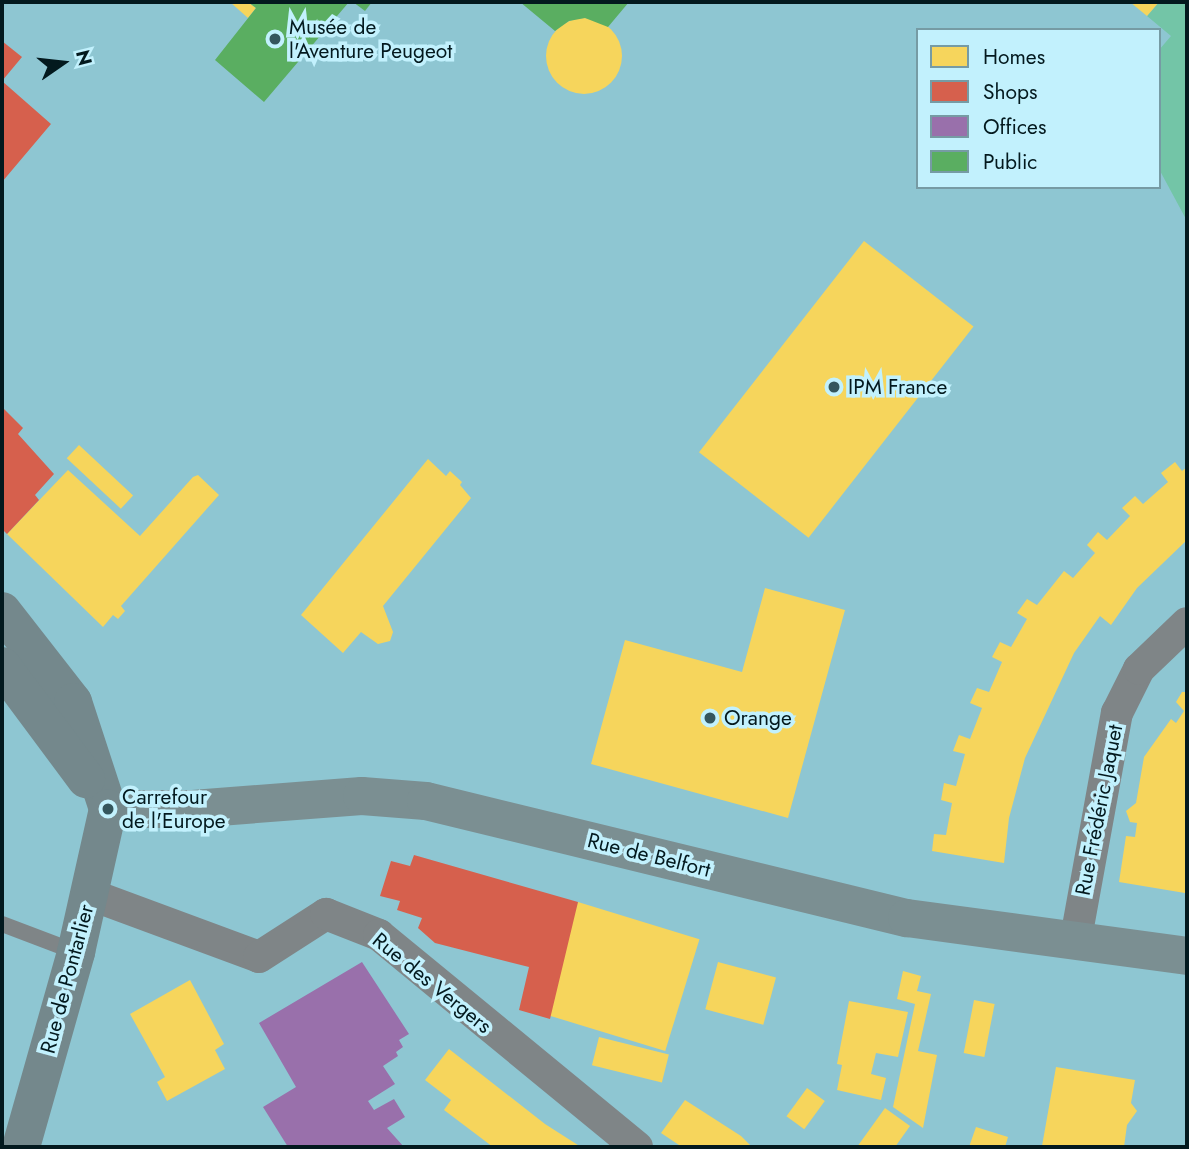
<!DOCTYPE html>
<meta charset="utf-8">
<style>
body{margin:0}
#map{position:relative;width:1189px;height:1149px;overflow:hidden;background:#8ec6d2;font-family:Jost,sans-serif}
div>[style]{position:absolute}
.green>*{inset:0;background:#73c5a7}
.homes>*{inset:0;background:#f6d55c;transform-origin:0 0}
.round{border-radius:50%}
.shops>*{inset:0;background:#d6604d}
.offices>*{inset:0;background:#9970ab}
.public>*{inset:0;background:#5aae61}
.lane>*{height:16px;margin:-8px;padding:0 8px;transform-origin:8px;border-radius:8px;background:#7f8587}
.street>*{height:32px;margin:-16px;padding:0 16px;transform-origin:16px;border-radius:16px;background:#7f8587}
.secondary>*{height:38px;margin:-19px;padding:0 19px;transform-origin:19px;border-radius:19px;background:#7b8f92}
.primary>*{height:38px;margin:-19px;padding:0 19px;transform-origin:19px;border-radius:19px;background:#74888c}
.dots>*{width:19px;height:19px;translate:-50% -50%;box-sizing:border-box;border:4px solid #c2f1fd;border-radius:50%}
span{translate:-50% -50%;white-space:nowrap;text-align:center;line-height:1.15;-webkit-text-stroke:7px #c2f1fd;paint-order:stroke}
.poi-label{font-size:21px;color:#03191e}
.left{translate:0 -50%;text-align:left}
.street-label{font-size:21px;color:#03191e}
.frame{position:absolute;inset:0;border:4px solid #03191e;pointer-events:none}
.legend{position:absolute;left:916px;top:28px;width:245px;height:161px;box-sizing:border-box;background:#c2f1fd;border:2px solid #769ba4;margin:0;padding:9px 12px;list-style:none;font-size:21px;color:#03191e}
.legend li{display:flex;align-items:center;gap:14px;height:35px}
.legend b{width:35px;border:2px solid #769ba4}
.north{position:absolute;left:28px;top:28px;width:70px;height:70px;-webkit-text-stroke:5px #c2f1fd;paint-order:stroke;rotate:76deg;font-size:19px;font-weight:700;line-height:28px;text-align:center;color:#03191e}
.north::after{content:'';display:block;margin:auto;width:24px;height:32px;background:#03191e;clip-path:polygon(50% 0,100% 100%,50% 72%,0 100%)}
</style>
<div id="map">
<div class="green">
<i style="clip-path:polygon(1159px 2px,1187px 2px,1187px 221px,1159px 169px,1159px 50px,1171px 36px,1147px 16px)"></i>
</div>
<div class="homes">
<i style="clip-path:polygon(230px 2px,248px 2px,256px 8px,248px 18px)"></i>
<i style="clip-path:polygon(1130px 2px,1159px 2px,1147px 16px)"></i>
<i class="round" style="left:546px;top:18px;width:76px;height:76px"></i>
<i style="left:864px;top:241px;width:139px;height:268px;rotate:38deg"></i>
<i style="left:79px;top:445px;width:74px;height:18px;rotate:43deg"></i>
<i style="clip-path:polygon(428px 459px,446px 476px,450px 471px,462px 482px,460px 485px,471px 498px,383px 606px,393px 632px,390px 641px,378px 644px,361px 632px,343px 653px,301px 615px)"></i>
<i style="clip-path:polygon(1175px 462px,1182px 471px,1187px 467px,1187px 540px,1137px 588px,1111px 625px,1100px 616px,1074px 653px,1025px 758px,1009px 818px,1004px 863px,932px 851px,934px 834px,946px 835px,952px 803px,941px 800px,944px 783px,956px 786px,965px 754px,953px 751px,959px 735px,970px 739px,982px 708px,970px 703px,977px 688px,989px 692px,1002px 662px,992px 657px,1000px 642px,1011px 647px,1027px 619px,1017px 613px,1027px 599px,1037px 605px,1064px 571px,1073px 578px,1095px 553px,1087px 545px,1098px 532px,1107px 540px,1130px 516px,1122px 508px,1135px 496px,1143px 504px,1168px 482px,1161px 473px)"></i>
<i style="clip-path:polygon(68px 470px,140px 536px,193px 477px,198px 475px,219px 495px,121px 606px,125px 611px,118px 619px,113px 615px,103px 627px,7px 534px)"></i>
<i style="clip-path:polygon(765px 588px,845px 610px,788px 818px,591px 764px,625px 640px,742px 672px)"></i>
<i style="clip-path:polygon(1182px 692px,1187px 692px,1185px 893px,1119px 882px,1126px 836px,1135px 837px,1137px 823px,1130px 822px,1126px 811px,1136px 803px,1144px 757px,1171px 719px,1176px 723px,1184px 711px,1176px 702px)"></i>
<i style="left:578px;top:902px;width:127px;height:117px;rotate:17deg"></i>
<i style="left:718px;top:962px;width:60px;height:49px;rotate:15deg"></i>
<i style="clip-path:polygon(903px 971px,921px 976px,917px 991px,931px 994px,918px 1051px,937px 1055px,923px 1128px,893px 1107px,915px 1004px,897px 999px)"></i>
<i style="clip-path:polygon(190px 980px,224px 1044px,215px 1050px,225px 1069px,167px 1101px,157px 1082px,165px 1077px,130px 1014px)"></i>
<i style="left:974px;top:1000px;width:21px;height:54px;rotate:11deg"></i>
<i style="clip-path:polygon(849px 1001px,908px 1012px,898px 1057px,876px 1053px,871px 1074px,886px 1078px,881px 1100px,837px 1090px,842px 1065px,837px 1064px)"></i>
<i style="left:599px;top:1037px;width:72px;height:29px;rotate:14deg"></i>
<i style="clip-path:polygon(449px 1049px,545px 1124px,581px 1147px,493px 1147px,444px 1110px,451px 1100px,425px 1080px)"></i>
<i style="clip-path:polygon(1056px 1067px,1135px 1080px,1131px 1103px,1137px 1111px,1127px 1125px,1124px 1147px,1042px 1146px)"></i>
<i style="left:807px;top:1088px;width:22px;height:35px;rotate:36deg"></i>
<i style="clip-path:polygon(685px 1100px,741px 1136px,752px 1147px,682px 1147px,661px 1133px)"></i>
<i style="clip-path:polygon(885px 1108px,910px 1126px,895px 1147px,857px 1147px)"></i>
<i style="clip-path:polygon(976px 1127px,1008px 1137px,1005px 1147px,969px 1147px)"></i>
</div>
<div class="shops">
<i style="clip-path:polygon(2px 41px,22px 57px,2px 81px,51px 124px,2px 182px)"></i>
<i style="clip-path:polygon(2px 407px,23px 428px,18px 434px,54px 474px,35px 495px,39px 500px,7px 534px,2px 529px)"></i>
<i style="clip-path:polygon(414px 855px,578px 902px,550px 1019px,519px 1010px,529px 967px,435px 943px,418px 928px,422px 918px,397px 910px,400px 901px,380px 896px,391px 861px,410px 866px)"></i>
</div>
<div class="offices">
<i style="clip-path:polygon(362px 962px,409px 1034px,399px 1040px,403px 1047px,396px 1052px,398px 1056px,383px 1066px,395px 1084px,368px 1101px,374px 1110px,394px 1099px,405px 1117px,387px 1128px,404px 1147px,288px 1147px,263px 1107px,296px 1087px,259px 1023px)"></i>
</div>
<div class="public">
<i style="clip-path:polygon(248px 2px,349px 2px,264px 102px,215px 60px,256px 8px)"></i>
<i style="clip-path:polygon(353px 2px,372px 2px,365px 11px)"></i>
<i style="clip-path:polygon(520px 2px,629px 2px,608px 27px,585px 18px,569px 21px,555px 31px)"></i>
</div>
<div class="lane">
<i style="left:2px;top:924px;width:79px;rotate:20.7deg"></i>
</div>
<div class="street">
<i style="left:89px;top:894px;width:181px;rotate:20.3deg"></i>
<i style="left:259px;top:957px;width:80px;rotate:-32.7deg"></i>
<i style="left:326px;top:914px;width:57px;rotate:21.6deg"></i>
<i style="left:379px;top:935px;width:334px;rotate:39.4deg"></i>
<i style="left:1076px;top:938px;width:229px;rotate:-79.7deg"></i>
<i style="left:1117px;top:713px;width:49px;rotate:-63.4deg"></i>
<i style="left:1139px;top:669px;width:66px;rotate:-43.8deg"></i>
</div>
<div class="secondary">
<i style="left:108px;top:809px;width:85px"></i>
<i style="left:193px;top:809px;width:169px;rotate:-4.4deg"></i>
<i style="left:362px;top:796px;width:64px;rotate:4.5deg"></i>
<i style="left:426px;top:801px;width:495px;rotate:13.7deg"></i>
<i style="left:907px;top:918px;width:283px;rotate:7.7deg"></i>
</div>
<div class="primary">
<i style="left:2px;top:611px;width:115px;rotate:52deg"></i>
<i style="left:73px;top:702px;width:113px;rotate:71.9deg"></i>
<i style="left:2px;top:666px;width:141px;rotate:53.4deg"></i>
<i style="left:21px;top:1147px;width:203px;rotate:-74.2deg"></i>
<i style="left:76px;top:952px;width:147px;rotate:-77.4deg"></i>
</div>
<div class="dots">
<i style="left:275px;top:39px;background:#34565d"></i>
<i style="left:834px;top:387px;background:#34565d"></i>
<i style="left:710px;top:718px;background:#34565d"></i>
<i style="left:108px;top:809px;background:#34565d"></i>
</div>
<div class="poi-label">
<span class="left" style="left:289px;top:39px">Musée de<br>l'Aventure Peugeot</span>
<span class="left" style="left:848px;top:387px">IPM France</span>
<span class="left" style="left:724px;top:718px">Orange</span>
<span class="left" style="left:122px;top:809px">Carrefour<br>de l'Europe</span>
</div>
<div class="street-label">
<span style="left:1099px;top:810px;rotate:-79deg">Rue Frédéric Jaquet</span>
<span style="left:649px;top:855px;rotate:14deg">Rue de Belfort</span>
<span style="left:67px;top:979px;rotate:-75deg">Rue de Pontarlier</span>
<span style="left:432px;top:983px;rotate:39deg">Rue des Vergers</span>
</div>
<div class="frame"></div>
<ul class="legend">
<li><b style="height:19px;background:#f6d55c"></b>Homes</li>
<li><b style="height:19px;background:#d6604d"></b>Shops</li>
<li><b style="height:19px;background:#9970ab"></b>Offices</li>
<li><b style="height:19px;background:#5aae61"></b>Public</li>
</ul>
<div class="north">N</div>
</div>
